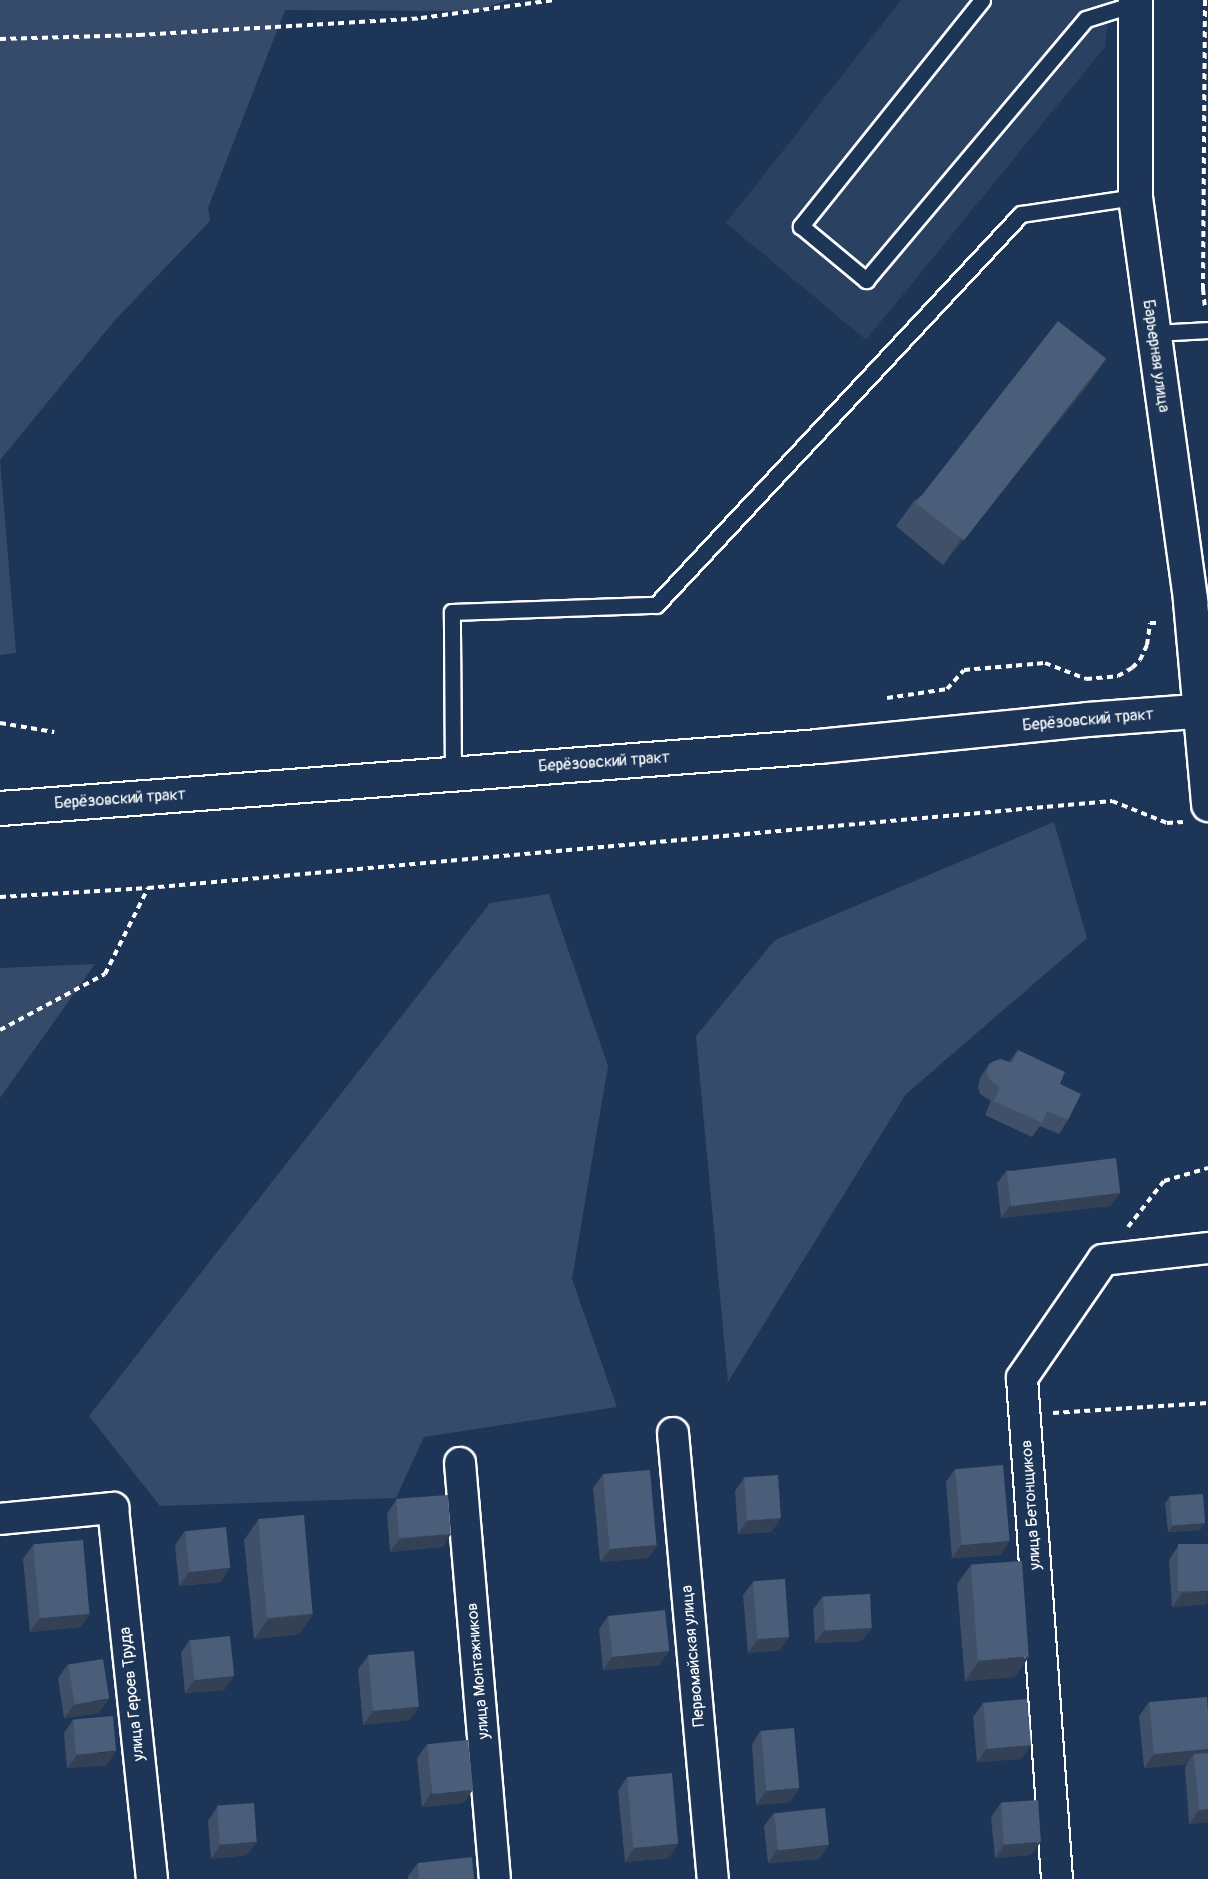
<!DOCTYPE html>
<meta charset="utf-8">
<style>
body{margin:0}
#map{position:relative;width:1208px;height:1879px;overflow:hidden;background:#1d3557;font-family:Pangolin,sans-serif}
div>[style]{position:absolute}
.built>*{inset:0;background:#2a4161}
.green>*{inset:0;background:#364b69}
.path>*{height:4px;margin-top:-2px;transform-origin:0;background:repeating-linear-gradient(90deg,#fff 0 6px,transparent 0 10.5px)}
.roads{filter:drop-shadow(2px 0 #fff) drop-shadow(-2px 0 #fff) drop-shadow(0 2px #fff) drop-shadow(0 -2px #fff)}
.lane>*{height:15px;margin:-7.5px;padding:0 7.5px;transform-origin:7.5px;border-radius:7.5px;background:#1d3557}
.street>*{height:30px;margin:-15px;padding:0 15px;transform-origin:15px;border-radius:15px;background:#1d3557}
.secondary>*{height:33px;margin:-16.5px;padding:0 16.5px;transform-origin:16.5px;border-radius:16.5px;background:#1d3557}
.primary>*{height:33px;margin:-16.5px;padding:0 16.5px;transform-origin:16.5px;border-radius:16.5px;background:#1d3557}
.wall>*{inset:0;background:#405068}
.shaded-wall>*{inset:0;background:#344155}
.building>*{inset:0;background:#4a5d79;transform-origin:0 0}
span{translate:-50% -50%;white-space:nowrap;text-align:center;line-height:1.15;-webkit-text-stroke:4.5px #1d3557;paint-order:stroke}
.street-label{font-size:16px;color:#fff}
</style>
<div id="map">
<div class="built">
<i style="clip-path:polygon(901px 0,1110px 0,1105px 47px,866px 340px,726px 223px)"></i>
</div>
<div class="green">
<i style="clip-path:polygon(0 0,507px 0,478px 11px,285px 10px,208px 208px,210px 221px,115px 320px,0 460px,16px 653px,0 655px)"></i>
<i style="clip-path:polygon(1054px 822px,1087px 938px,906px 1094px,728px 1382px,696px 1036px,775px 940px)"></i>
<i style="clip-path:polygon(549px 894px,608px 1066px,572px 1279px,617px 1407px,424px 1437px,396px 1498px,160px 1506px,89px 1416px,490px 903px)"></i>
<i style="clip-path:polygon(95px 964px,0 1098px,0 968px)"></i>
</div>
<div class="path">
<i style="left:1205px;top:0;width:289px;rotate:90.4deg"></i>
<i style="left:1203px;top:289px;width:18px;rotate:84deg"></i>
<i style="left:0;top:39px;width:139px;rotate:-1.6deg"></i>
<i style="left:139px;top:35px;width:283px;rotate:-3.4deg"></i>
<i style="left:421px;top:18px;width:135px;rotate:-7.7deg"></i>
<i style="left:887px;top:698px;width:61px;rotate:-8.5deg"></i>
<i style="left:947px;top:689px;width:25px;rotate:-48deg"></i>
<i style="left:964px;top:670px;width:81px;rotate:-4.9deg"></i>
<i style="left:1045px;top:663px;width:44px;rotate:21.3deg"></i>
<i style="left:1086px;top:679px;width:32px;rotate:-5deg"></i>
<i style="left:1118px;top:676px;width:16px;rotate:-30deg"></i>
<i style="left:1132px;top:668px;width:11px;rotate:-45deg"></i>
<i style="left:1140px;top:660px;width:17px;rotate:-65deg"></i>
<i style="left:1147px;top:645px;width:22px;rotate:-82deg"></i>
<i style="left:1150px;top:623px;width:9px"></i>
<i style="left:0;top:723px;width:55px;rotate:9.5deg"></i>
<i style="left:0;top:897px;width:148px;rotate:-3.5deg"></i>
<i style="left:148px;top:888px;width:968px;rotate:-5.16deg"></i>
<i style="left:1112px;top:801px;width:59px;rotate:21.8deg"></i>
<i style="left:1167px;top:823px;width:16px;rotate:-4deg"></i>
<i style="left:0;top:1030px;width:119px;rotate:-28.1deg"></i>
<i style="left:105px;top:974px;width:96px;rotate:-63.4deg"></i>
<i style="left:1128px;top:1227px;width:58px;rotate:-52deg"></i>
<i style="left:1164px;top:1181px;width:46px;rotate:-16.5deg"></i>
<i style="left:1053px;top:1413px;width:155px;rotate:-3.7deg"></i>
</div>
<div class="roads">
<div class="lane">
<i style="left:982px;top:0;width:290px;rotate:128.7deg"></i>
<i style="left:801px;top:226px;width:85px;rotate:39.7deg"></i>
<i style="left:866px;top:280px;width:341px;rotate:-49.9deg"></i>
<i style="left:1086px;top:19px;width:50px;rotate:-17.4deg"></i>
<i style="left:1153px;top:333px;width:55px;rotate:-3.1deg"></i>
<i style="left:453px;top:773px;width:161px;rotate:-90.4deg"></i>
<i style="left:452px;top:612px;width:204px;rotate:-2deg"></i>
<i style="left:656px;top:605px;width:535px;rotate:-46.97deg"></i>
<i style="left:1021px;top:214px;width:115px;rotate:-8.5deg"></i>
</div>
<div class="street">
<i style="left:673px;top:1433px;width:448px;rotate:84.9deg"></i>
<i style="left:460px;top:1463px;width:417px;rotate:85.2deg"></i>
<i style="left:0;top:1519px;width:114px;rotate:-5.6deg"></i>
<i style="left:113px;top:1508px;width:373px;rotate:84deg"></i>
<i style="left:1057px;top:1879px;width:502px;rotate:-94deg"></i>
<i style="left:1022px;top:1378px;width:143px;rotate:-55.5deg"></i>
<i style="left:1103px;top:1260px;width:106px;rotate:-6.5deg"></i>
</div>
<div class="secondary">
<i style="left:1135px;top:0;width:197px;rotate:90deg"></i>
<i style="left:1135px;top:197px;width:408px;rotate:82.2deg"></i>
<i style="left:1190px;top:601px;width:204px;rotate:84.9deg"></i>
</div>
<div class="primary">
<i style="left:0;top:808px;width:820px;rotate:-4.33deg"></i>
<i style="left:818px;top:746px;width:270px;rotate:-5.7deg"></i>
<i style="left:1087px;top:719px;width:121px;rotate:-4.3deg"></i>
</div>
</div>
<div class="wall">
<i style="clip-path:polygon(1106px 359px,1088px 385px,943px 565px,896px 526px,914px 501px)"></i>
<i style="clip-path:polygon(1018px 1050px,1060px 1084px,1068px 1120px,1059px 1134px,1040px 1126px,1032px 1137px,985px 1115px,991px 1101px,980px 1094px,978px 1087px,980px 1078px,989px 1064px,1009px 1062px)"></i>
<i style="clip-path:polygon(1007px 1170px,1120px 1193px,1110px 1206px,1001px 1218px,997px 1183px)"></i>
<i style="clip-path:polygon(955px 1469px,1009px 1541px,1000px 1555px,952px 1558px,946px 1482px)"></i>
<i style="clip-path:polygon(603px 1474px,657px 1545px,648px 1558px,600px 1562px,593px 1488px)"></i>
<i style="clip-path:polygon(744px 1478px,781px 1518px,771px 1532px,738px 1534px,735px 1491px)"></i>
<i style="clip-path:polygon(1170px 1496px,1205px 1523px,1200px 1530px,1168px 1532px,1165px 1503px)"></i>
<i style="clip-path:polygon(396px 1500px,451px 1534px,442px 1547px,390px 1552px,387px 1514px)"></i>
<i style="clip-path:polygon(258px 1520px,313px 1614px,299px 1634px,254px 1639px,244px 1540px)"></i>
<i style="clip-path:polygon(185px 1531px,221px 1582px,179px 1586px,175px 1545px)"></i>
<i style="clip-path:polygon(33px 1545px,90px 1614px,80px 1627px,30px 1632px,23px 1559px)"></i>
<i style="clip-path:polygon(1178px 1546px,1207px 1604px,1172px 1607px,1169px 1560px)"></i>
<i style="clip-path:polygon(971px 1565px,1015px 1677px,965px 1681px,957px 1584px)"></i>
<i style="clip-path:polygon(753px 1582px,789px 1637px,780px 1650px,748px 1653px,743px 1595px)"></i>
<i style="clip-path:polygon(823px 1596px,862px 1641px,815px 1643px,813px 1610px)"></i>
<i style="clip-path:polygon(608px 1616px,669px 1651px,659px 1665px,603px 1670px,599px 1629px)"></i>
<i style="clip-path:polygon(190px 1639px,234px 1676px,224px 1690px,185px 1693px,181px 1653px)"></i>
<i style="clip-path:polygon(368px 1656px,410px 1720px,363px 1725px,358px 1669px)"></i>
<i style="clip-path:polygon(68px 1664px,99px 1713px,64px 1718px,58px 1678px)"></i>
<i style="clip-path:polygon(1149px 1702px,1208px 1712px,1208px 1822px,1189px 1824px,1185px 1768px,1187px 1764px,1144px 1768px,1139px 1716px)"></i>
<i style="clip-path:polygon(983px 1703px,1031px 1745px,1021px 1759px,977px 1762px,973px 1717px)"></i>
<i style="clip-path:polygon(73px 1720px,107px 1765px,67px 1768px,64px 1733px)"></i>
<i style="clip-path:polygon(761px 1730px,799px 1788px,790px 1802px,756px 1805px,752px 1744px)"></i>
<i style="clip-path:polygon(427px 1744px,463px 1803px,422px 1807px,417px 1758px)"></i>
<i style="clip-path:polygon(627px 1777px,669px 1858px,625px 1862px,618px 1791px)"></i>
<i style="clip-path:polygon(1001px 1803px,1031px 1855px,995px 1858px,991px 1817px)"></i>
<i style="clip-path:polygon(217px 1807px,247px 1855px,211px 1859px,208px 1821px)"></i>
<i style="clip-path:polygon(774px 1813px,820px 1859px,768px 1863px,764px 1826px)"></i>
<i style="clip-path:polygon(418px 1863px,474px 1879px,408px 1879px,408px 1876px)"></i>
</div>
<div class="shaded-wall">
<i style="clip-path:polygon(1106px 359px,1088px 385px,943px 565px,961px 539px)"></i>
<i style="clip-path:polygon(1120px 1193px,1110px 1206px,1001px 1218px,1010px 1205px)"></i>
<i style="clip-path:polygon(781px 1518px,771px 1532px,738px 1534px,747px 1521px)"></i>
<i style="clip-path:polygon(1205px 1523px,1200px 1530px,1168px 1532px,1172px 1526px)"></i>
<i style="clip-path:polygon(451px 1534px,442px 1547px,390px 1552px,400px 1539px)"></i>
<i style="clip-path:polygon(1009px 1541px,1000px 1555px,952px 1558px,961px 1545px)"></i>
<i style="clip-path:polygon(657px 1545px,648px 1558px,600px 1562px,610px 1549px)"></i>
<i style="clip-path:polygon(230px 1568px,221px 1582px,179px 1586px,189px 1572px)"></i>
<i style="clip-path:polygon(1208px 1591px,1207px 1604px,1172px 1607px,1182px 1593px)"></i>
<i style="clip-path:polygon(90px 1614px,80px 1627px,30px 1632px,40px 1618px)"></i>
<i style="clip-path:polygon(313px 1614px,299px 1634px,254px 1639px,268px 1619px)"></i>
<i style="clip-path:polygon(872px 1628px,862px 1641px,815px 1643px,824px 1630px)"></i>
<i style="clip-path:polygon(789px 1637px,780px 1650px,748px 1653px,758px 1639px)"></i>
<i style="clip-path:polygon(669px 1651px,659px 1665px,603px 1670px,612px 1657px)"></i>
<i style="clip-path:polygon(1029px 1657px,1015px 1677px,965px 1681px,979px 1661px)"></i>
<i style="clip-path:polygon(234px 1676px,224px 1690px,185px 1693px,194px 1680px)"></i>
<i style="clip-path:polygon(109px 1699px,99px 1713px,64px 1718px,74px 1705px)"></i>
<i style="clip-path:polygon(419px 1707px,410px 1720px,363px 1725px,373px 1711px)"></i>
<i style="clip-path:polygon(1031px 1745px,1021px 1759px,977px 1762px,986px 1749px)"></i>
<i style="clip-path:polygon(1208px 1749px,1208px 1754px,1194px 1754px,1187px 1764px,1144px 1768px,1154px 1754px)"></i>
<i style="clip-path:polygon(116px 1751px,107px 1765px,67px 1768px,77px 1755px)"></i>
<i style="clip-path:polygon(799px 1788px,790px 1802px,756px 1805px,766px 1791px)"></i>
<i style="clip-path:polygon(473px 1790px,463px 1803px,422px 1807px,431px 1793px)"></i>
<i style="clip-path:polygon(1208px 1809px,1208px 1822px,1189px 1824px,1199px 1810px)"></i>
<i style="clip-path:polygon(257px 1842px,247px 1855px,211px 1859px,220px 1845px)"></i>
<i style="clip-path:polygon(1041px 1842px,1031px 1855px,995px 1858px,1004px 1845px)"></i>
<i style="clip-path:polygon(678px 1844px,669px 1858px,625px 1862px,634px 1848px)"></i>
<i style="clip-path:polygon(829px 1845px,820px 1859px,768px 1863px,777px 1850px)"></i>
</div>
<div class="building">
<i style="left:1058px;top:321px;width:61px;height:231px;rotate:38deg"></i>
<i style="clip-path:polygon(1018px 1050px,1065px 1072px,1060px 1084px,1081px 1094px,1068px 1120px,1047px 1111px,1042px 1123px,994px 1101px,1000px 1088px,990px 1080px,987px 1073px,989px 1064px,994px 1061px,1001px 1059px,1012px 1063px)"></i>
<i style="left:1116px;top:1158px;width:35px;height:110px;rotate:83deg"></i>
<i style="left:1003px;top:1465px;width:76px;height:48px;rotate:85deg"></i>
<i style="left:650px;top:1470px;width:75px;height:47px;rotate:85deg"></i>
<i style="left:778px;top:1475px;width:43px;height:34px;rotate:86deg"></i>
<i style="left:1203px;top:1494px;width:29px;height:33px;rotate:86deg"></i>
<i style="left:448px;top:1495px;width:39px;height:52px;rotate:86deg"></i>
<i style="left:304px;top:1515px;width:99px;height:46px;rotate:85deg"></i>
<i style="left:226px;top:1527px;width:41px;height:41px;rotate:84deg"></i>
<i style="left:83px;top:1540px;width:74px;height:50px;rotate:85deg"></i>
<i style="left:1208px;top:1544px;width:47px;height:30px;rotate:90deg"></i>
<i style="left:1022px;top:1561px;width:96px;height:51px;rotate:86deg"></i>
<i style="left:785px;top:1579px;width:58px;height:32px;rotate:86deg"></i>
<i style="left:870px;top:1594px;width:34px;height:47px;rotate:87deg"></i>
<i style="left:665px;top:1610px;width:41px;height:57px;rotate:84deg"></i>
<i style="left:230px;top:1636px;width:40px;height:40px;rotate:84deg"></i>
<i style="left:414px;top:1651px;width:56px;height:46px;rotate:85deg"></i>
<i style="left:103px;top:1659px;width:40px;height:35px;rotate:81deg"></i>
<i style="clip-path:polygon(1207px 1697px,1208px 1712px,1208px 1749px,1154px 1754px,1149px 1702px)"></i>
<i style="left:1027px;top:1699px;width:46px;height:44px;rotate:85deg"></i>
<i style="left:113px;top:1716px;width:35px;height:40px;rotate:85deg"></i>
<i style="left:794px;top:1728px;width:60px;height:33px;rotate:85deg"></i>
<i style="left:468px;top:1740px;width:50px;height:41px;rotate:84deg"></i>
<i style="clip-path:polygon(1208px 1753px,1208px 1809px,1199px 1810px,1194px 1754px)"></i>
<i style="left:672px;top:1773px;width:71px;height:45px;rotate:85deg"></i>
<i style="left:1038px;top:1800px;width:42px;height:37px;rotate:86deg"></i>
<i style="left:254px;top:1803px;width:39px;height:37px;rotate:86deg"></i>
<i style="left:825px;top:1808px;width:37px;height:51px;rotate:84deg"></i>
<i style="clip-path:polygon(472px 1857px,474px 1879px,419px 1879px,418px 1863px)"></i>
</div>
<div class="street-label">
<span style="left:1156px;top:356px;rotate:82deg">Барьерная улица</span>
<span style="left:1088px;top:720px;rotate:-5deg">Берёзовский тракт</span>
<span style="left:604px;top:762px;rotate:-4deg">Берёзовский тракт</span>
<span style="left:120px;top:799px;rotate:-4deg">Берёзовский тракт</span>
<span style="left:1031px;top:1505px;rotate:-94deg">улица Бетонщиков</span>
<span style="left:693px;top:1656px;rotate:-95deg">Первомайская улица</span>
<span style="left:478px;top:1671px;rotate:-95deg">улица Монтажников</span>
<span style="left:132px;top:1694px;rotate:-96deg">улица Героев Труда</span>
</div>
</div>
